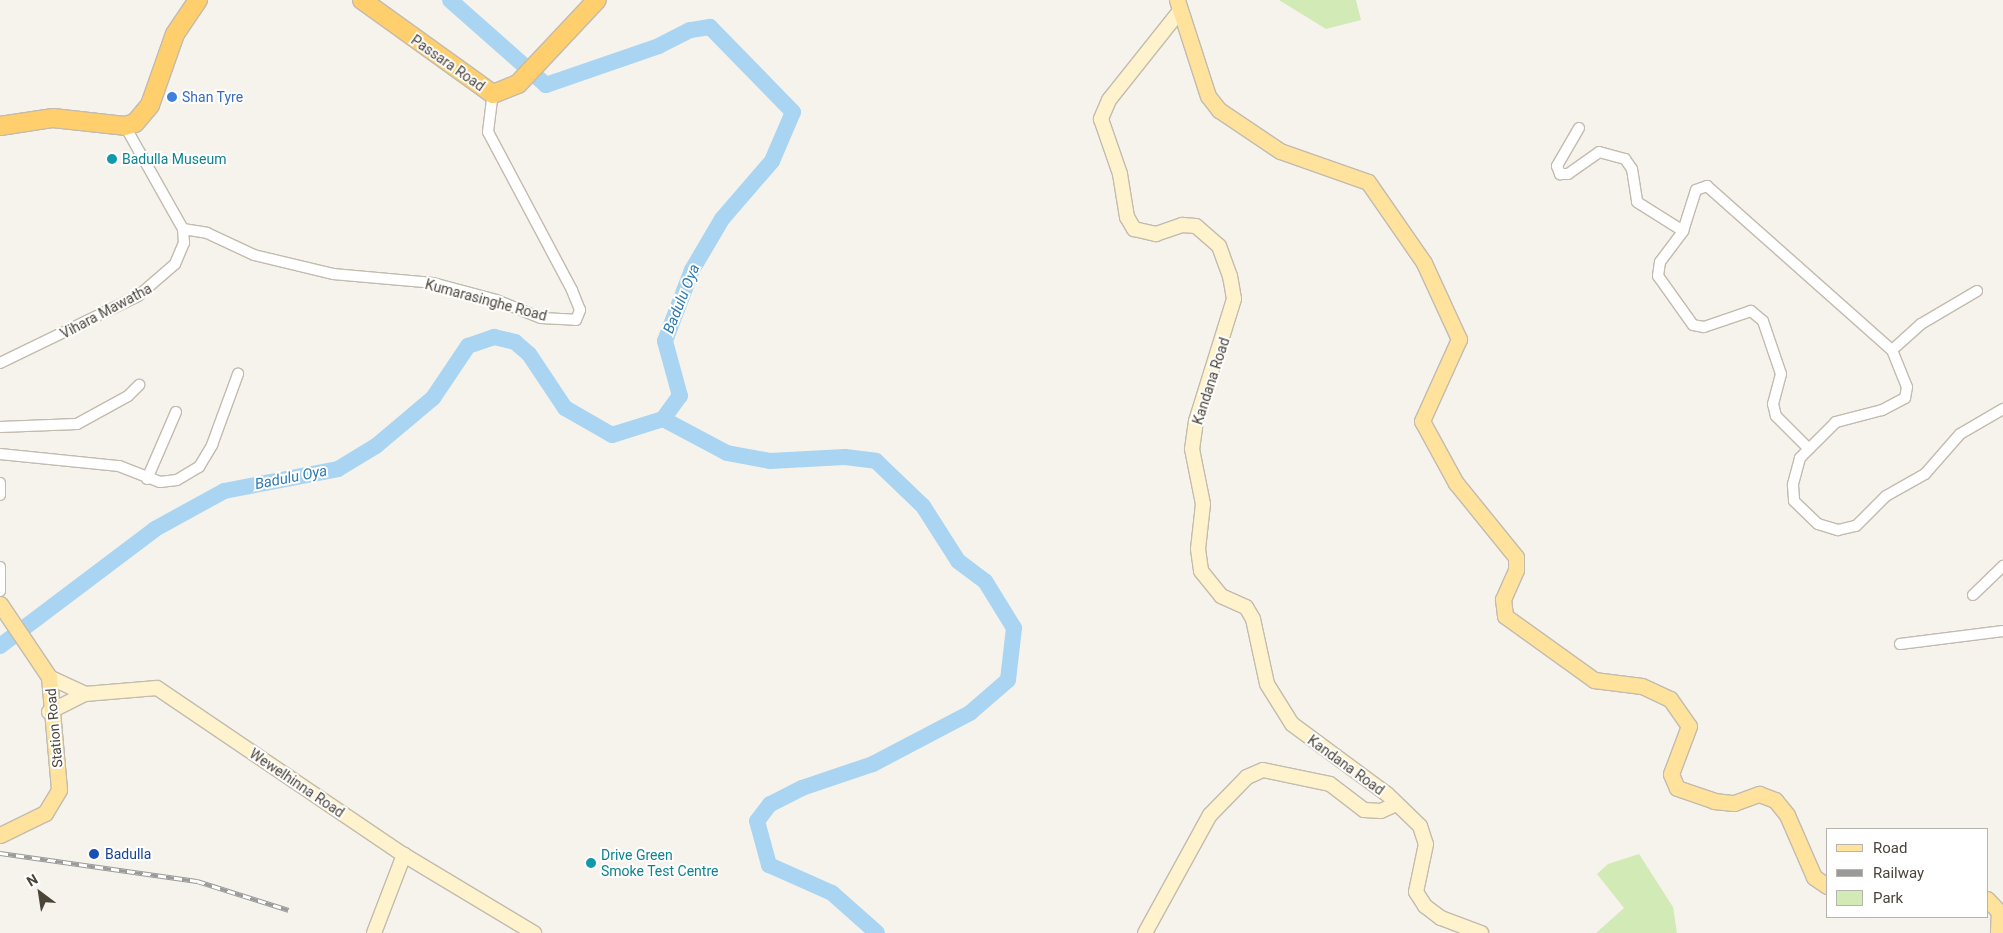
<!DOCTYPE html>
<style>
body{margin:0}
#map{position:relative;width:2003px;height:933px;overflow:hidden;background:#f6f3ec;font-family:Roboto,sans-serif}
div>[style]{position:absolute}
.green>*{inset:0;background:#d2eab5}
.river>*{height:16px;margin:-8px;padding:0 8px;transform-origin:8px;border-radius:8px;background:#a9d4f2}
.roads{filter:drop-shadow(1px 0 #c2bbae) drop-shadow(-1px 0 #c2bbae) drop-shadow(0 1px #c2bbae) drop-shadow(0 -1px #c2bbae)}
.street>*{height:10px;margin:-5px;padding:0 5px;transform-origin:5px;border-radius:5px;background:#fff}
.secondary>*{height:14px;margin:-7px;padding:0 7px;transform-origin:7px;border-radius:7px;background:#fff3cd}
.primary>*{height:15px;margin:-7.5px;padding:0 7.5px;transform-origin:7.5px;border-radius:7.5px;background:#ffe39c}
.highway>*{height:18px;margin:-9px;padding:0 9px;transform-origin:9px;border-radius:9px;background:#ffcf6e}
.rail>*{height:4.5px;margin-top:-2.25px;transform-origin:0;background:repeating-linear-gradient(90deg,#fff 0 8px,#9a9a9a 0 16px);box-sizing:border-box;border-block:1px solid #9a9a9a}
.dots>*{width:14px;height:14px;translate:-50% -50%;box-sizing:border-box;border:2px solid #fff;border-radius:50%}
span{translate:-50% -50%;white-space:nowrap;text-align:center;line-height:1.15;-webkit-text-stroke:4px #fff;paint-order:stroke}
.street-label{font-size:14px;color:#4b4439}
.shop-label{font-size:14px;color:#366cbe}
.left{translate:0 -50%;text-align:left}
.culture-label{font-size:14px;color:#0d838f}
.transit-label{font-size:14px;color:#164399}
.water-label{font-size:15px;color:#2e7ab2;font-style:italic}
.legend{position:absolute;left:1826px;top:828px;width:162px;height:90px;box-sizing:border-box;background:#fff;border:1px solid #b7b4b0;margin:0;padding:6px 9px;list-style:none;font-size:15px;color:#4b4439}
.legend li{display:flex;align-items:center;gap:10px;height:25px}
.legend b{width:25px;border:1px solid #b7b4b0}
.north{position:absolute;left:15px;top:868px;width:50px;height:50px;-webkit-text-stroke:4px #fff;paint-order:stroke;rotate:329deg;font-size:14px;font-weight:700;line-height:20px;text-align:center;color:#4b4439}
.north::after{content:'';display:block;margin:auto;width:18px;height:22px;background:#4b4439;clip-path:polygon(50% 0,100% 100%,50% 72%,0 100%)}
</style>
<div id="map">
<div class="green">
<i style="clip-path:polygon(1279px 0,1356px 0,1361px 20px,1326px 29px)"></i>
<i style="clip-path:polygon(1639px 854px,1673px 907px,1677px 933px,1596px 933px,1624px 908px,1597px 874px,1608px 864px)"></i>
</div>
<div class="river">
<i style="left:663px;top:419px;width:72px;rotate:28deg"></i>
<i style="left:727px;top:453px;width:44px;rotate:10.5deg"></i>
<i style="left:770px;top:461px;width:75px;rotate:-3.1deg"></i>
<i style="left:845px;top:457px;width:31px;rotate:7deg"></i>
<i style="left:876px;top:461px;width:65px;rotate:43.8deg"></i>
<i style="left:923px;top:506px;width:65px;rotate:57.5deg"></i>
<i style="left:958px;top:561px;width:34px;rotate:37deg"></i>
<i style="left:985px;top:581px;width:55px;rotate:58.3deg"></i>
<i style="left:1014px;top:628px;width:52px;rotate:96.6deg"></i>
<i style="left:1008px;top:680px;width:50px;rotate:139deg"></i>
<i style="left:970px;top:713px;width:110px;rotate:152.3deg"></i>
<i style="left:873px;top:764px;width:75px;rotate:161.3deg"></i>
<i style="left:802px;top:788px;width:36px;rotate:153deg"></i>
<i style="left:770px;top:804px;width:21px;rotate:127deg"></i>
<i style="left:757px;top:821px;width:46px;rotate:74.7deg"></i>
<i style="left:769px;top:865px;width:69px;rotate:24deg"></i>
<i style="left:832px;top:893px;width:60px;rotate:41.6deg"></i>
<i style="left:0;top:646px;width:194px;rotate:-37deg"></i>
<i style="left:155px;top:529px;width:79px;rotate:-28.8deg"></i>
<i style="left:224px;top:491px;width:116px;rotate:-10.9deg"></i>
<i style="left:338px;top:469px;width:44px;rotate:-31.2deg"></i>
<i style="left:376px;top:446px;width:75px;rotate:-40.1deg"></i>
<i style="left:433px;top:398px;width:63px;rotate:-56.1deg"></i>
<i style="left:468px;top:346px;width:28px;rotate:-19deg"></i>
<i style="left:494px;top:337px;width:22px;rotate:13deg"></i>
<i style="left:515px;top:342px;width:18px;rotate:41deg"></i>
<i style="left:529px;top:354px;width:65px;rotate:56.3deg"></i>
<i style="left:565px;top:408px;width:54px;rotate:29.9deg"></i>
<i style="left:612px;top:435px;width:53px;rotate:-17.4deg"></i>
<i style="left:663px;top:419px;width:29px;rotate:-54deg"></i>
<i style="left:680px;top:396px;width:57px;rotate:-105.3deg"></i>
<i style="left:665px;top:341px;width:76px;rotate:-69.2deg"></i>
<i style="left:692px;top:270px;width:59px;rotate:-59.5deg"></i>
<i style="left:722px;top:219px;width:77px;rotate:-49.2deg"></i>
<i style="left:772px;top:161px;width:53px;rotate:-66.8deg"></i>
<i style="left:793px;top:112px;width:119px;rotate:-134.3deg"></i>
<i style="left:710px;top:27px;width:20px;rotate:171deg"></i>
<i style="left:690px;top:30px;width:35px;rotate:153deg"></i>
<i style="left:659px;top:46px;width:120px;rotate:161deg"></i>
<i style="left:546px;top:85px;width:128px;rotate:-138.5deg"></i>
</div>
<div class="roads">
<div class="street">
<i style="left:1579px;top:128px;width:44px;rotate:120.1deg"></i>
<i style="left:1557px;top:166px;width:9px;rotate:69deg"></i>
<i style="left:1560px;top:174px;width:8px"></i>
<i style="left:1568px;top:174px;width:38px;rotate:-35deg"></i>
<i style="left:1599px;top:152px;width:27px;rotate:15deg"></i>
<i style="left:1625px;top:159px;width:12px;rotate:55deg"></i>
<i style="left:1632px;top:169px;width:33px;rotate:81deg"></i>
<i style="left:1637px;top:202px;width:54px;rotate:32.2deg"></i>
<i style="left:183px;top:229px;width:24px;rotate:9deg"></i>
<i style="left:207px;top:233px;width:52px;rotate:25.1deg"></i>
<i style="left:254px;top:255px;width:81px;rotate:13.5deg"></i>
<i style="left:333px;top:274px;width:100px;rotate:5.1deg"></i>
<i style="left:433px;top:283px;width:65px;rotate:15.1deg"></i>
<i style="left:496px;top:300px;width:48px;rotate:21.8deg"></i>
<i style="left:541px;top:318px;width:35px;rotate:3deg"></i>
<i style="left:576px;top:320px;width:11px;rotate:-68deg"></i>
<i style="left:580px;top:310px;width:22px;rotate:-112deg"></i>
<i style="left:572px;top:290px;width:179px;rotate:-118deg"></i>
<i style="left:488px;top:132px;width:38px;rotate:-83deg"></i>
<i style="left:1977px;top:291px;width:65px;rotate:149.5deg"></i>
<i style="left:1921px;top:324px;width:39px;rotate:138deg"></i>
<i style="left:1892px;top:350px;width:40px;rotate:68deg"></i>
<i style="left:1907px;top:387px;width:11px;rotate:100deg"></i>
<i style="left:1905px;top:398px;width:26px;rotate:152deg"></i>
<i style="left:1882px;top:410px;width:48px;rotate:165.4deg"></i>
<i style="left:1836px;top:422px;width:51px;rotate:135deg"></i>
<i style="left:1800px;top:458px;width:28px;rotate:105deg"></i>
<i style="left:1793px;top:485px;width:16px;rotate:86deg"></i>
<i style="left:1794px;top:501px;width:33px;rotate:44deg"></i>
<i style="left:1818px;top:524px;width:21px;rotate:17deg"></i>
<i style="left:1838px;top:530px;width:18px;rotate:-13deg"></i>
<i style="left:1856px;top:526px;width:42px;rotate:-45deg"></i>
<i style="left:1886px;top:496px;width:45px;rotate:-29.4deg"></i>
<i style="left:1925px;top:474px;width:53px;rotate:-48.8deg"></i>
<i style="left:1960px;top:434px;width:50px;rotate:-30.2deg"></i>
<i style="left:0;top:363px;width:153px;rotate:-25.9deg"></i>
<i style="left:138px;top:296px;width:49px;rotate:-40.9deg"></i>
<i style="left:175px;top:264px;width:23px;rotate:-67deg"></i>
<i style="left:184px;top:243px;width:14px;rotate:-94deg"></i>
<i style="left:183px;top:229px;width:118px;rotate:-119.4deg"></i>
<i style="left:0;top:427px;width:77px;rotate:-2.2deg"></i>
<i style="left:77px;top:424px;width:58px;rotate:-28.8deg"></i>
<i style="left:128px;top:396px;width:16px;rotate:-45deg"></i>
<i style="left:1809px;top:449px;width:47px;rotate:-135deg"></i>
<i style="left:1776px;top:416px;width:12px;rotate:-104deg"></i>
<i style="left:1773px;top:404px;width:31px;rotate:-75deg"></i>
<i style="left:1781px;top:374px;width:56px;rotate:-108.8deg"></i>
<i style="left:1763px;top:321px;width:16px;rotate:-140deg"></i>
<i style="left:1751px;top:311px;width:50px;rotate:161.2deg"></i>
<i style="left:1704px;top:327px;width:11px;rotate:-170deg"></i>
<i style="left:1693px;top:325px;width:60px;rotate:-125.5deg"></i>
<i style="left:1658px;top:276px;width:14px;rotate:-82deg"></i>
<i style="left:1660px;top:262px;width:39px;rotate:-53deg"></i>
<i style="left:1683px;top:231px;width:43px;rotate:-72.4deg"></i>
<i style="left:1696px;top:190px;width:12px;rotate:-20deg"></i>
<i style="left:1707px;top:186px;width:247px;rotate:41.6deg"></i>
<i style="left:0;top:454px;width:120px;rotate:5.8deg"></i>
<i style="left:119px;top:466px;width:44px;rotate:21.3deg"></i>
<i style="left:160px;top:482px;width:17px;rotate:-7deg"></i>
<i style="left:177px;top:480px;width:26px;rotate:-31deg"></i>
<i style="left:199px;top:467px;width:26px;rotate:-59deg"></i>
<i style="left:212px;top:445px;width:76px;rotate:-69.9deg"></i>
<i style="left:147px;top:479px;width:73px;rotate:-66.6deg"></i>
<i style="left:0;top:483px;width:12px;rotate:90deg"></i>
<i style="left:0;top:567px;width:24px;rotate:90deg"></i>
<i style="left:1973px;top:595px;width:42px;rotate:-44deg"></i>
<i style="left:1900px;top:644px;width:104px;rotate:-7.2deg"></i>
</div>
<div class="secondary">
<i style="left:1179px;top:12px;width:112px;rotate:128.5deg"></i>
<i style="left:1109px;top:100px;width:21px;rotate:113deg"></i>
<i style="left:1101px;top:119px;width:58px;rotate:70.9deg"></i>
<i style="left:1120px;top:174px;width:44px;rotate:80.8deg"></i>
<i style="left:1127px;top:217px;width:14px;rotate:60deg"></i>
<i style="left:1134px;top:229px;width:23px;rotate:13deg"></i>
<i style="left:1156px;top:234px;width:28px;rotate:-19deg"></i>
<i style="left:1182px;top:225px;width:14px;rotate:4deg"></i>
<i style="left:1196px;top:226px;width:30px;rotate:41deg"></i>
<i style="left:1219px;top:246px;width:32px;rotate:70deg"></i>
<i style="left:1230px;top:276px;width:23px;rotate:80deg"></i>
<i style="left:1234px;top:299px;width:128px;rotate:107.3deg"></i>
<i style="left:1196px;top:421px;width:28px;rotate:98deg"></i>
<i style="left:1192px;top:449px;width:56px;rotate:78.7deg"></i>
<i style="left:1203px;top:504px;width:45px;rotate:96.3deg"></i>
<i style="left:1198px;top:549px;width:22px;rotate:82deg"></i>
<i style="left:1201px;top:571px;width:32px;rotate:51deg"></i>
<i style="left:1221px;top:596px;width:27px;rotate:24deg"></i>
<i style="left:1246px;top:607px;width:14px;rotate:60deg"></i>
<i style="left:1253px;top:619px;width:66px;rotate:77.8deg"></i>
<i style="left:1267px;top:684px;width:47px;rotate:58deg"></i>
<i style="left:1292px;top:724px;width:118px;rotate:36.4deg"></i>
<i style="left:1387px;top:794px;width:46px;rotate:44.1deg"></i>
<i style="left:1420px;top:826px;width:19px;rotate:72deg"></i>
<i style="left:1426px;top:844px;width:49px;rotate:101.8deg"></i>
<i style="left:1416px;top:892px;width:17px;rotate:57deg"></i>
<i style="left:1425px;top:906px;width:20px;rotate:37deg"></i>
<i style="left:1441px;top:918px;width:43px;rotate:20.6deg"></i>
<i style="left:49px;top:677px;width:40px;rotate:25deg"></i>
<i style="left:85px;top:694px;width:72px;rotate:-4.8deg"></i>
<i style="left:157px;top:688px;width:298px;rotate:34.1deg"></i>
<i style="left:404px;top:855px;width:152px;rotate:31deg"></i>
<i style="left:49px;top:712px;width:40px;rotate:-26.6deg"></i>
<i style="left:374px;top:933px;width:84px;rotate:-69deg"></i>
<i style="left:1145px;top:933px;width:135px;rotate:-61.2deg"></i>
<i style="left:1210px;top:815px;width:53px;rotate:-45.8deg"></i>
<i style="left:1247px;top:777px;width:17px;rotate:-24deg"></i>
<i style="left:1263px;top:770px;width:68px;rotate:11.8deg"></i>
<i style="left:1330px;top:784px;width:43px;rotate:37.4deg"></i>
<i style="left:1364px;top:810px;width:17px;rotate:3deg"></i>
<i style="left:1381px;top:811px;width:17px;rotate:-25deg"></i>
</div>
<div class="primary">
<i style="left:1177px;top:0;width:101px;rotate:72.1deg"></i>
<i style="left:1208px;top:96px;width:18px;rotate:52deg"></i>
<i style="left:1219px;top:110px;width:73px;rotate:33.9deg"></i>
<i style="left:1280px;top:151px;width:93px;rotate:19.4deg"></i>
<i style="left:1368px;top:182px;width:98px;rotate:55.3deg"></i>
<i style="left:1424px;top:263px;width:84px;rotate:65.3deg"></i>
<i style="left:1459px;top:339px;width:90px;rotate:114.3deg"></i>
<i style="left:1422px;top:421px;width:71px;rotate:61.3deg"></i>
<i style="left:1456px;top:483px;width:95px;rotate:51deg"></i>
<i style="left:1516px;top:557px;width:13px;rotate:90deg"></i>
<i style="left:1516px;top:570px;width:32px;rotate:114deg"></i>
<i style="left:1503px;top:599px;width:17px;rotate:83deg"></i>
<i style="left:1505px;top:616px;width:110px;rotate:35.7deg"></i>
<i style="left:1594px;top:680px;width:48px;rotate:7.1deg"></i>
<i style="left:1642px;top:686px;width:31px;rotate:25deg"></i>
<i style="left:1670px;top:699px;width:33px;rotate:55deg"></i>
<i style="left:1689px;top:726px;width:51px;rotate:110.6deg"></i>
<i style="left:1671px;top:774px;width:15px;rotate:67deg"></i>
<i style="left:1677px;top:788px;width:39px;rotate:19deg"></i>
<i style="left:1714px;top:801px;width:20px;rotate:6deg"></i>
<i style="left:1734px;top:803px;width:27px;rotate:-20deg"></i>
<i style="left:1759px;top:794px;width:17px;rotate:21deg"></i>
<i style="left:1775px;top:800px;width:19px;rotate:51deg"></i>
<i style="left:1787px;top:815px;width:68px;rotate:66.5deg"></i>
<i style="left:1814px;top:877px;width:16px;rotate:35deg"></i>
<i style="left:0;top:604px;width:88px;rotate:56.1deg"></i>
<i style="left:49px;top:677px;width:113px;rotate:84.9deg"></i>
<i style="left:59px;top:790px;width:27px;rotate:121deg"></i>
<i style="left:45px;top:813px;width:50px;rotate:153.9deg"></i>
<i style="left:1987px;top:899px;width:18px;rotate:47deg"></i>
<i style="left:1999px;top:912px;width:21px;rotate:93deg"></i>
</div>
<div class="highway">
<i style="left:362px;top:0;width:161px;rotate:35.7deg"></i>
<i style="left:493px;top:94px;width:27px;rotate:-22deg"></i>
<i style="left:518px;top:84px;width:115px;rotate:-46.8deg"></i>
<i style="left:0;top:126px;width:54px;rotate:-8.6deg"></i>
<i style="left:53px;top:118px;width:72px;rotate:6.3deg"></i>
<i style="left:125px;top:126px;width:10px;rotate:-17deg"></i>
<i style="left:135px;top:123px;width:23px;rotate:-50deg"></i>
<i style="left:150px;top:105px;width:75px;rotate:-70.6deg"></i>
<i style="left:175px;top:34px;width:41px;rotate:-55.9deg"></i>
</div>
</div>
<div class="rail">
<i style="left:0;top:853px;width:199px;rotate:8.1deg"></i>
<i style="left:197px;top:881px;width:96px;rotate:17.5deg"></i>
</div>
<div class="dots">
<i style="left:172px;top:97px;background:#3f7fe0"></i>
<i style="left:112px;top:159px;background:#0f9aa8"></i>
<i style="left:94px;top:854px;background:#1a4fb4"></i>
<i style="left:591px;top:863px;background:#0f9aa8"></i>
</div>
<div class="street-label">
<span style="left:448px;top:63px;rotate:35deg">Passara Road</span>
<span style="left:486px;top:300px;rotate:15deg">Kumarasinghe Road</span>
<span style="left:106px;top:311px;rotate:-28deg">Vihara Mawatha</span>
<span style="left:1211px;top:381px;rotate:-72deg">Kandana Road</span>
<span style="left:54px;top:728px;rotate:-95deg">Station Road</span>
<span style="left:1346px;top:765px;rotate:36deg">Kandana Road</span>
<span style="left:297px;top:783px;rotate:34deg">Wewelhinna Road</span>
</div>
<div class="shop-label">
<span class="left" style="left:182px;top:97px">Shan Tyre</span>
</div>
<div class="culture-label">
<span class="left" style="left:122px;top:159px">Badulla Museum</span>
<span class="left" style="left:601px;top:863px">Drive Green<br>Smoke Test Centre</span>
</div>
<div class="transit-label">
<span class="left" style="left:105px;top:854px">Badulla</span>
</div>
<div class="water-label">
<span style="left:682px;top:299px;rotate:-68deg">Badulu Oya</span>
<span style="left:291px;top:478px;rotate:-11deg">Badulu Oya</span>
</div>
<ul class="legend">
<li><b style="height:6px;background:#ffe39c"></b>Road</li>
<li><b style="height:6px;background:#9a9a9a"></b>Railway</li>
<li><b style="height:14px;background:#d2eab5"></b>Park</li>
</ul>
<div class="north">N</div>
</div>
